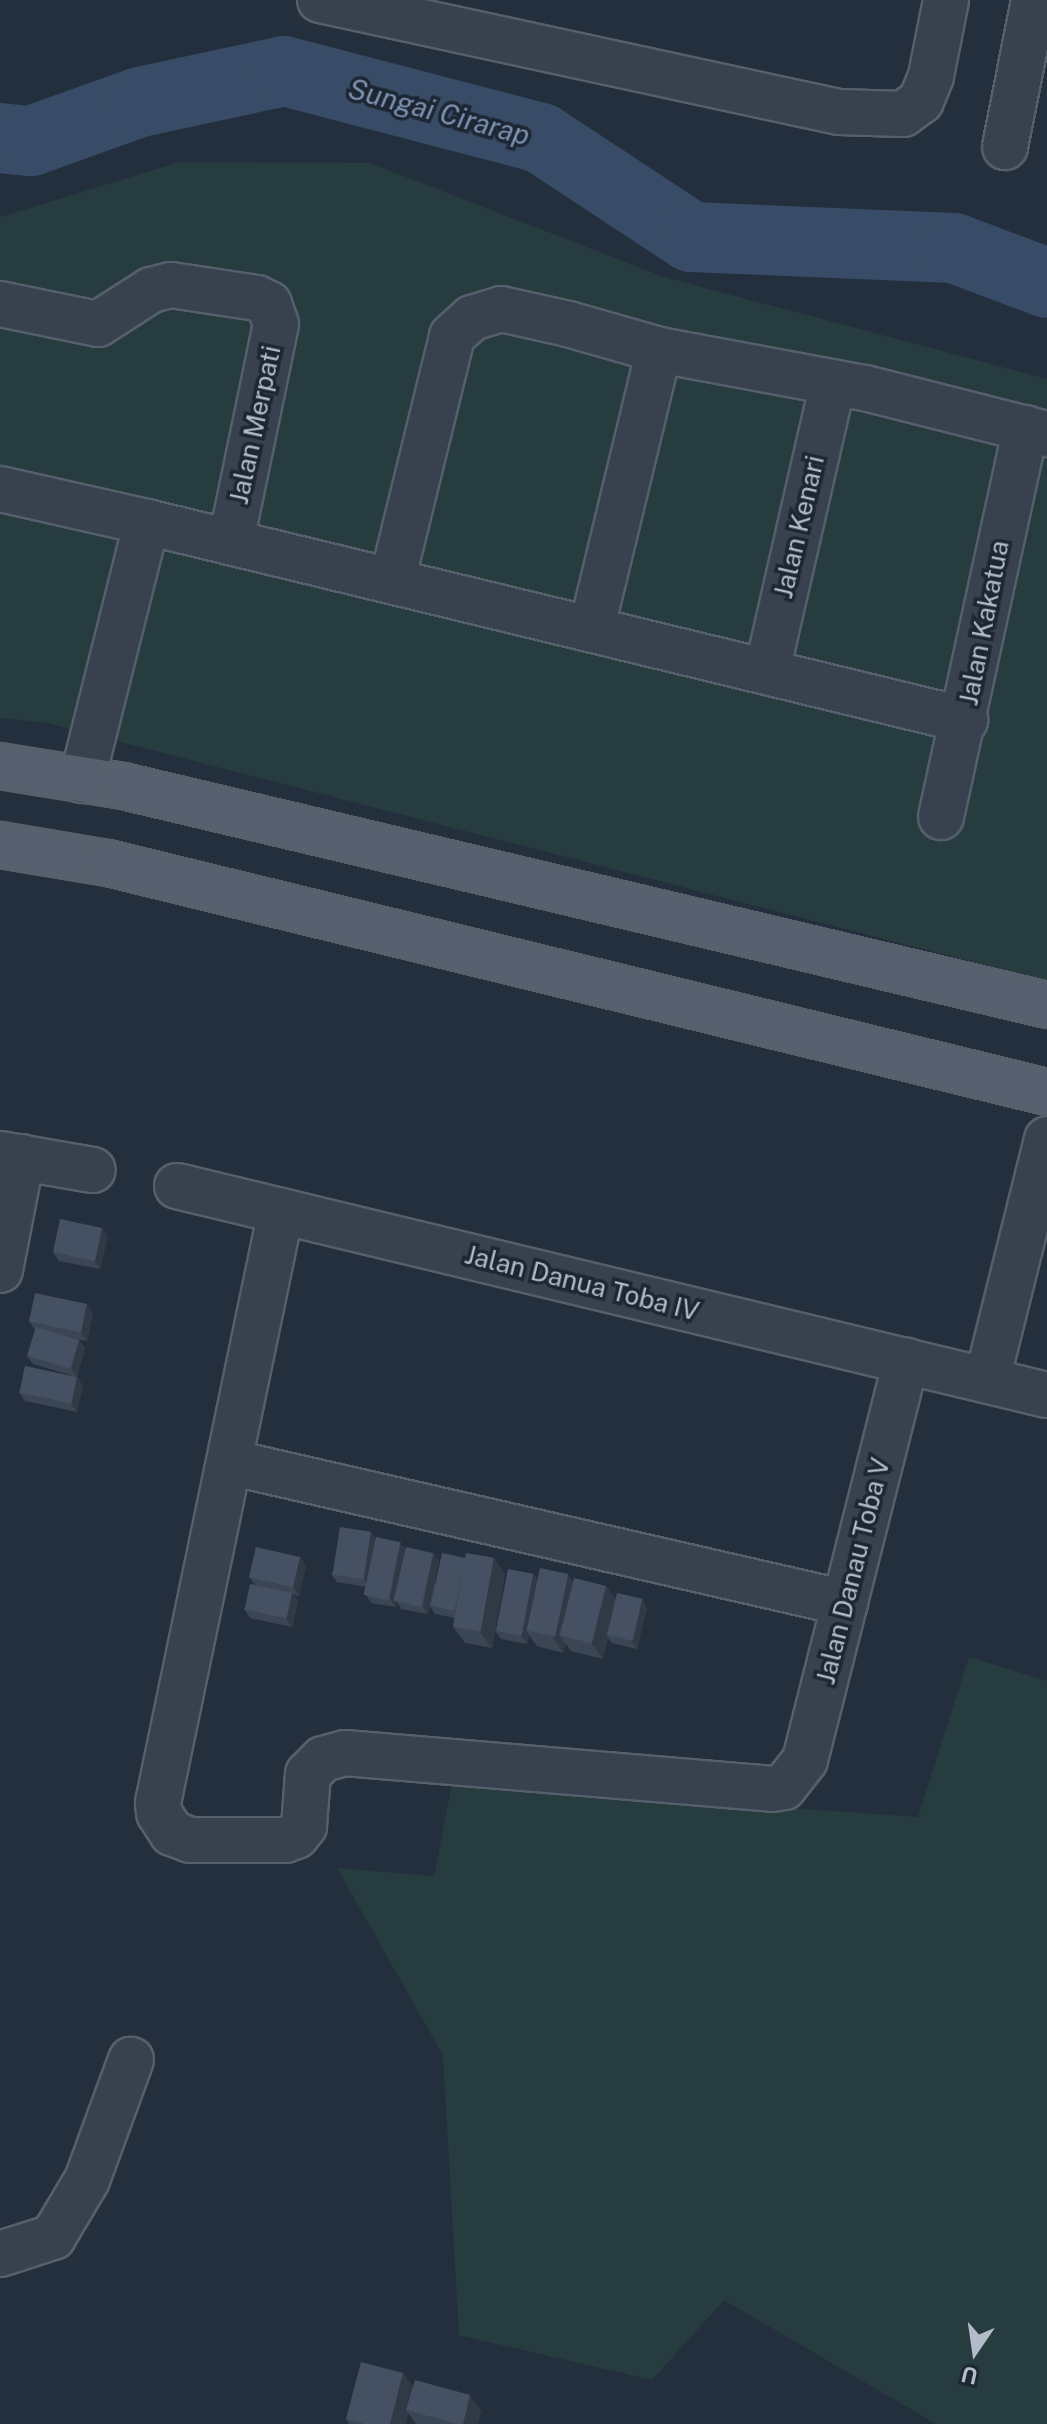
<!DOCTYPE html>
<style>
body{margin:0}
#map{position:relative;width:1047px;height:2424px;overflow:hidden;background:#242f3e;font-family:"Public Sans",sans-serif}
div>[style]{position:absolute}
.green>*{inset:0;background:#263c3f}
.river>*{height:70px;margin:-35px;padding:0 35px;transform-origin:35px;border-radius:35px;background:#394c67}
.roads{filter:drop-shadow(2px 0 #565f6c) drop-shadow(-2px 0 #565f6c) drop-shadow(0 2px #565f6c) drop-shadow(0 -2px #565f6c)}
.minor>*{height:44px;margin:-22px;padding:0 22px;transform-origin:22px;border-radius:22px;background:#38414e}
.major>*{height:44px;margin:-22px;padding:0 22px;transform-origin:22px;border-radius:22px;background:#56606e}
.wall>*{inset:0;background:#3b4654}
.shaded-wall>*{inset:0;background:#303945}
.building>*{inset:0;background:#455162;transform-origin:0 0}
span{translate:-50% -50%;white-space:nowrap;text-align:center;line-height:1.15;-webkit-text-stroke:7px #1d2633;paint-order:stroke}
.street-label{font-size:26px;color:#b4bcc9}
.water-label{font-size:28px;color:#7c92b1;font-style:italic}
.north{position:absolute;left:935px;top:2312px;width:80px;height:80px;-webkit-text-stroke:6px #1d2633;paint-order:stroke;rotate:193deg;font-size:22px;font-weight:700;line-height:32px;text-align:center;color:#b4bcc9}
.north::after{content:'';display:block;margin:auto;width:28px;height:36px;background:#b4bcc9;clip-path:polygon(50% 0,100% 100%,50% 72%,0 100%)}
</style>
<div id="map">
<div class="green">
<i style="clip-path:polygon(180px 162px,370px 163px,664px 277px,1047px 379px,1047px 981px,47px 723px,0 718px,0 217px)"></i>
<i style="clip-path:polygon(969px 1657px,1047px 1681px,1047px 2424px,936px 2424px,724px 2300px,652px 2380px,459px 2335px,443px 2055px,337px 1868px,434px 1876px,452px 1784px,918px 1817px)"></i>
</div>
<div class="river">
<i style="left:0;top:138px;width:31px;rotate:6deg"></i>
<i style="left:31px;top:141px;width:116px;rotate:-19.7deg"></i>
<i style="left:140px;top:102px;width:147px;rotate:-12.1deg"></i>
<i style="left:284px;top:71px;width:266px;rotate:14.6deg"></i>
<i style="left:541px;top:138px;width:180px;rotate:33.4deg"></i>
<i style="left:691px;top:237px;width:263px;rotate:2.4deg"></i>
<i style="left:954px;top:248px;width:99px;rotate:20.6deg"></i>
</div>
<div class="roads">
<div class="minor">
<i style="left:320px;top:0;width:531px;rotate:12.18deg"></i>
<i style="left:839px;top:112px;width:64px;rotate:1.8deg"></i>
<i style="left:903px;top:114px;width:22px;rotate:-36deg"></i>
<i style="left:921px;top:101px;width:27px;rotate:-68deg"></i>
<i style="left:931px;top:76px;width:77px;rotate:-78.8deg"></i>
<i style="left:1005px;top:147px;width:150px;rotate:-78.8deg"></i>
<i style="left:0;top:304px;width:100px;rotate:11.5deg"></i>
<i style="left:98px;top:324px;width:63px;rotate:-32.7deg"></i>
<i style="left:151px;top:290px;width:21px;rotate:-14deg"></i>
<i style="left:171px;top:285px;width:87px;rotate:8.6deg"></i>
<i style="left:257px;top:298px;width:13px;rotate:27deg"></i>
<i style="left:269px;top:304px;width:21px;rotate:71deg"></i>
<i style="left:276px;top:324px;width:223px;rotate:101.7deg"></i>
<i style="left:659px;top:350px;width:209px;rotate:10.5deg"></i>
<i style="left:865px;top:388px;width:188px;rotate:14.2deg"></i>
<i style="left:0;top:489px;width:151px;rotate:12.7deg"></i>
<i style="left:392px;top:581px;width:252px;rotate:-76.2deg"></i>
<i style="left:452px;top:336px;width:27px;rotate:-42deg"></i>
<i style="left:472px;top:318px;width:30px;rotate:-17deg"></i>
<i style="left:501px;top:309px;width:69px;rotate:12.6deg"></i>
<i style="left:568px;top:324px;width:95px;rotate:15.9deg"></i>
<i style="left:659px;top:350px;width:285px;rotate:103.6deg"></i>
<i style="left:767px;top:671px;width:296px;rotate:-77.1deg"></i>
<i style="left:82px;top:780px;width:266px;rotate:-75.9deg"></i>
<i style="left:147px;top:522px;width:842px;rotate:13.61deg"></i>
<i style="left:941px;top:817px;width:398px;rotate:-77.7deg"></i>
<i style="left:0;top:1154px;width:94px;rotate:9.8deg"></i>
<i style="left:177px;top:1186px;width:895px;rotate:13.51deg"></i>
<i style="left:281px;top:1211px;width:605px;rotate:101.74deg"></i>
<i style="left:158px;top:1803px;width:10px;rotate:84deg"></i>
<i style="left:159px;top:1813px;width:24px;rotate:57deg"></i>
<i style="left:172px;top:1833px;width:19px;rotate:21deg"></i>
<i style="left:190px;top:1840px;width:95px"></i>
<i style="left:285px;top:1840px;width:12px;rotate:-20deg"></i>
<i style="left:296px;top:1836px;width:13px;rotate:-51deg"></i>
<i style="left:304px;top:1826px;width:52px;rotate:-85.6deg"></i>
<i style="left:308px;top:1774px;width:21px;rotate:-45deg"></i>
<i style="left:323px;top:1759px;width:23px;rotate:-15deg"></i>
<i style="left:345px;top:1753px;width:429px;rotate:4.8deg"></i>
<i style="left:772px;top:1789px;width:12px;rotate:-9deg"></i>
<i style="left:784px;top:1787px;width:34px;rotate:-52deg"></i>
<i style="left:805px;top:1760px;width:412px;rotate:-75.8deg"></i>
<i style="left:0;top:1270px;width:115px;rotate:-79deg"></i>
<i style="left:987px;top:1380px;width:248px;rotate:-76deg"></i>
<i style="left:229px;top:1462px;width:632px;rotate:12.89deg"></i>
<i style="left:0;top:2254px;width:56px;rotate:-17.8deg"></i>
<i style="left:53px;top:2237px;width:66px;rotate:-59.2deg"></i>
<i style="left:87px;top:2180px;width:128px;rotate:-69.9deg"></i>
</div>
<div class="major">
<i style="left:0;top:766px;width:125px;rotate:9.2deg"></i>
<i style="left:123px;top:786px;width:950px;rotate:13.33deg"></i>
<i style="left:0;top:845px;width:109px;rotate:9.5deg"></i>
<i style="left:108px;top:863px;width:967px;rotate:13.71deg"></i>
</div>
</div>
<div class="wall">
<i style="clip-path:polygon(108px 1236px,100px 1269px,59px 1261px,53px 1252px)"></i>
<i style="clip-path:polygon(93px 1313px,87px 1341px,76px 1339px,79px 1340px,85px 1348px,77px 1377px,33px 1364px,27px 1356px,35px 1330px,29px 1321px)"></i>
<i style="clip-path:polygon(77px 1377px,83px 1386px,77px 1412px,25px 1401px,19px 1392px)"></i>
<i style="clip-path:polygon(371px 1532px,376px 1539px,400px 1542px,405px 1550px,433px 1553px,439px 1561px,434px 1584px,465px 1558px,494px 1558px,505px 1574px,492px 1648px,465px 1643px,453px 1627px,455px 1618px,435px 1614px,430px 1606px,428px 1614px,401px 1609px,397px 1602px,396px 1607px,371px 1603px,366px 1595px,367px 1587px,337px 1582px,331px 1574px)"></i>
<i style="clip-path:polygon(300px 1557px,306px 1566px,299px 1596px,293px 1594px,298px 1601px,292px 1627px,250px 1618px,244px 1609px,255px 1585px,249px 1577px)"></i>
<i style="clip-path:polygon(573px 1582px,606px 1586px,615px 1599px,647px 1608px,637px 1649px,612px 1643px,608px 1638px,603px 1659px,571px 1651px,566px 1644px,563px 1653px,537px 1646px,529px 1635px,527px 1644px,501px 1639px,495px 1631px)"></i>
<i style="clip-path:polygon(413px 2386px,481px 2411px,478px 2424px,416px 2424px,408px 2413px,406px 2424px,349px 2424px,346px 2419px)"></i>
</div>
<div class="shaded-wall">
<i style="clip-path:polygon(102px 1228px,108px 1236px,100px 1269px,94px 1261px)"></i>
<i style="clip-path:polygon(87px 1304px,93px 1313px,87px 1341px,81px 1333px)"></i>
<i style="clip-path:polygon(79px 1340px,85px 1348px,77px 1377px,71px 1369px)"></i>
<i style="clip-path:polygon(77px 1377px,83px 1386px,77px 1412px,71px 1404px)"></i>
<i style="clip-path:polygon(371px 1532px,377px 1541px,370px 1588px,364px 1579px)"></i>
<i style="clip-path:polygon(400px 1542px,406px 1550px,396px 1607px,390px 1599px)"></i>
<i style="clip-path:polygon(433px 1553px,439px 1561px,428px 1614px,423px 1606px)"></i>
<i style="clip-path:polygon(300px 1557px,306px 1566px,299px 1596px,293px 1587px)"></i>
<i style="clip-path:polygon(494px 1558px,505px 1574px,492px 1648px,480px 1632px)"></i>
<i style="clip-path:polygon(534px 1574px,540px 1582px,526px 1630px,529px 1635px,527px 1644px,521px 1636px)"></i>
<i style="clip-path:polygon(568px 1574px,579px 1591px,559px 1635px,566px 1644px,563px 1653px,552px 1636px)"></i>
<i style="clip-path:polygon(606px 1586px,617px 1602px,606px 1635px,608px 1638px,603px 1659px,591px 1643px)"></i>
<i style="clip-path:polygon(292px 1593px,298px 1601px,292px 1627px,286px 1619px)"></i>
<i style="clip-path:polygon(642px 1599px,647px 1608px,637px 1649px,631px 1641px)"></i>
<i style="clip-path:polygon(403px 2373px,415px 2389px,406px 2410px,408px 2413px,406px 2424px,390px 2424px)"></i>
<i style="clip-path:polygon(470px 2395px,481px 2411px,478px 2424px,463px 2424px)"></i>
</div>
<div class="building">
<i style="left:60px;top:1219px;width:43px;height:34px;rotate:12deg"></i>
<i style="left:35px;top:1293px;width:53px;height:29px;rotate:12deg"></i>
<i style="left:36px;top:1327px;width:45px;height:30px;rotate:17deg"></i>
<i style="left:25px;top:1366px;width:53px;height:27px;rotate:12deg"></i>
<i style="left:340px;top:1527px;width:31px;height:48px;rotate:9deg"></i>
<i style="left:376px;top:1537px;width:25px;height:59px;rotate:12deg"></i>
<i style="left:256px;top:1547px;width:45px;height:31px;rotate:13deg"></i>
<i style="left:406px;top:1547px;width:28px;height:55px;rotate:13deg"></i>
<i style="left:442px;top:1553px;width:24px;height:54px;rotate:12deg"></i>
<i style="left:466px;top:1553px;width:28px;height:75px;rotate:10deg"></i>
<i style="left:540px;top:1568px;width:29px;height:64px;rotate:12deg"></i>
<i style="left:508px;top:1569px;width:26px;height:63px;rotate:11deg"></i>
<i style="left:574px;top:1578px;width:33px;height:59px;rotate:14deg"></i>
<i style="left:250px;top:1584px;width:43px;height:26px;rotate:12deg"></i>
<i style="left:617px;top:1593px;width:26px;height:43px;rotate:13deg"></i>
<i style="clip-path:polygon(361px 2362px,403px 2373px,390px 2424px,365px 2424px,346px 2419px)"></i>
<i style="clip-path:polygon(415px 2380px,470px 2395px,463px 2424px,458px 2424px,406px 2410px)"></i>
</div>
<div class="street-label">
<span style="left:255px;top:425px;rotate:-78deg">Jalan Merpati</span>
<span style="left:799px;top:527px;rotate:-77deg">Jalan Kenari</span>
<span style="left:984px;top:623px;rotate:-79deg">Jalan Kakatua</span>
<span style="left:582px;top:1283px;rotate:14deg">Jalan Danua Toba IV</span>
<span style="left:853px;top:1571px;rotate:-76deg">Jalan Danau Toba V</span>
</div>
<div class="water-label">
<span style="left:439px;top:112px;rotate:15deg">Sungai Cirarap</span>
</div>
<div class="north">U</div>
</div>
